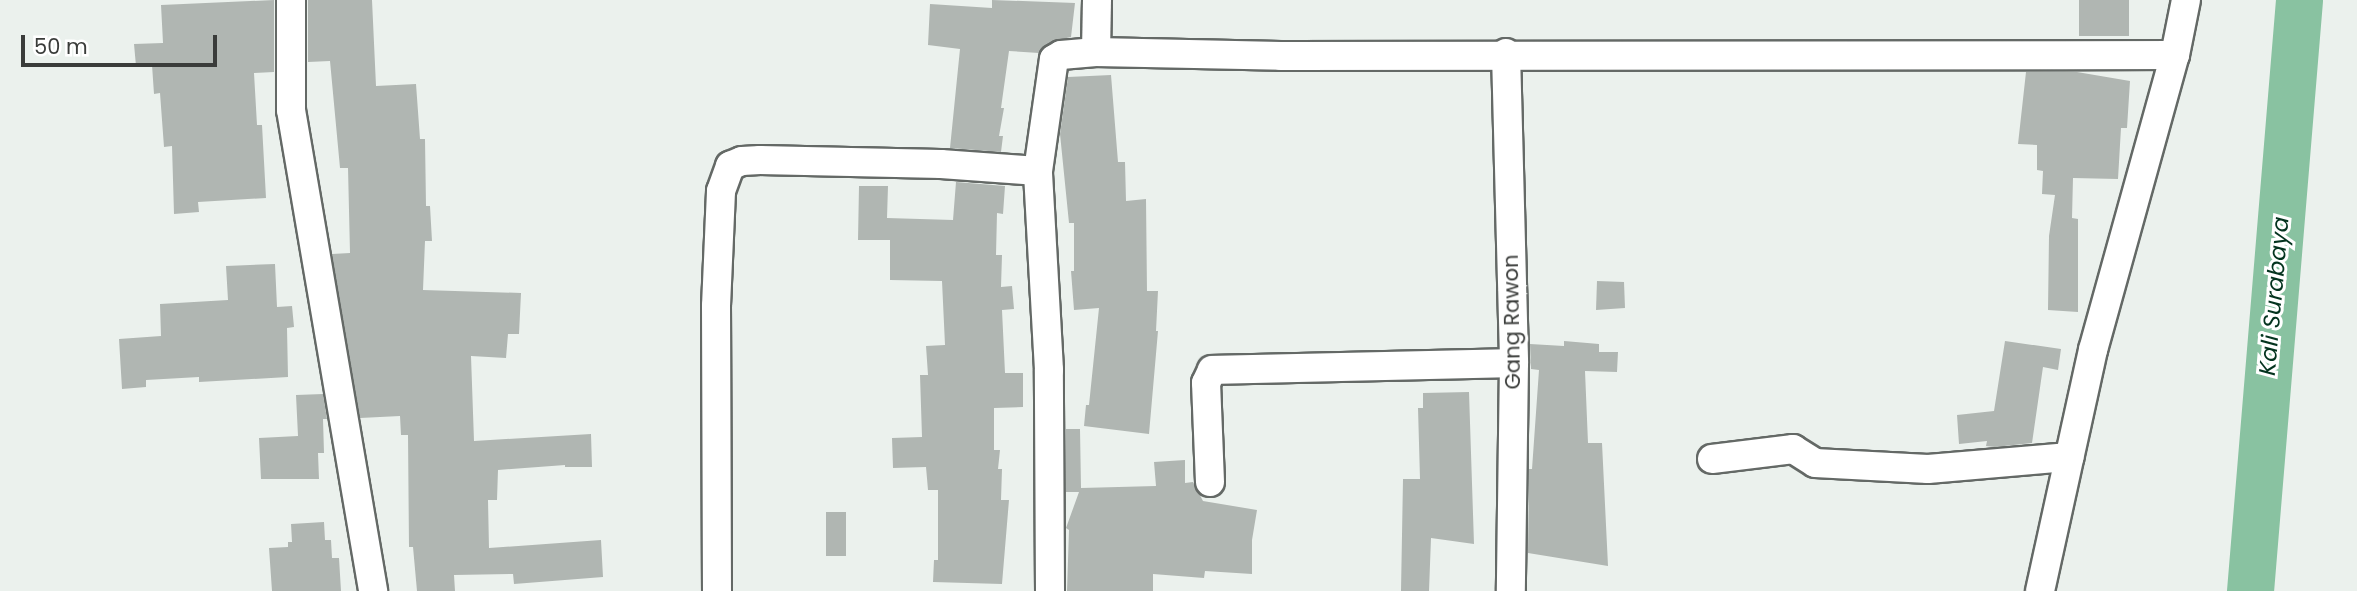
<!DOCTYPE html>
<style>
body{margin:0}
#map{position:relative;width:2357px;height:591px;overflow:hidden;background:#ebf1ed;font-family:Poppins,sans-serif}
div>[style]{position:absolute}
.river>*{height:47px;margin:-23.5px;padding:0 23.5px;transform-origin:23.5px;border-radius:23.5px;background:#89c2a1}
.building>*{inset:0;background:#b0b6b2;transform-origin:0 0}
.roads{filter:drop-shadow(2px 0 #646966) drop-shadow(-2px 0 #646966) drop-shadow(0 2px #646966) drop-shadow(0 -2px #646966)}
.street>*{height:28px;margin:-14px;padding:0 14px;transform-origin:14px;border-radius:14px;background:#fff}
span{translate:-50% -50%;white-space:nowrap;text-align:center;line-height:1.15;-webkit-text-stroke:6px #fff;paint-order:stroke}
.street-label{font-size:21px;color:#3a3c3a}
.water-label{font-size:23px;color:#03331e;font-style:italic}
.scale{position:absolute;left:21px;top:35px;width:196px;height:32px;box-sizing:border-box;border:4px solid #3a3c3a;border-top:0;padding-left:9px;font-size:21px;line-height:24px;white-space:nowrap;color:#3a3c3a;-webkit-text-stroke:5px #fff;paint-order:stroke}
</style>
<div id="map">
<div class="river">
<i style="left:2250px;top:591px;width:593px;rotate:-85.26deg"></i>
</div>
<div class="building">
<i style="clip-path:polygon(274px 0,274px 72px,254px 73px,257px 125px,262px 125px,266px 198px,198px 202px,199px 212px,174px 214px,172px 146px,164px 147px,160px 93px,154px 94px,152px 65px,136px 66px,134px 44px,163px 43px,161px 5px)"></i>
<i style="clip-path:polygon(308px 0,372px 0,376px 86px,416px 84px,420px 139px,425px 139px,426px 206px,430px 206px,432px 241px,425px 241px,423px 290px,521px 293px,519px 334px,508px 334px,506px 358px,471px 356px,474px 441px,591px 434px,592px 467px,565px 467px,565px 465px,498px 470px,497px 500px,488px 500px,489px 548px,601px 540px,603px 577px,514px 584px,513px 574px,454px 575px,455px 591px,417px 591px,413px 547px,409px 547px,408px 435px,401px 435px,400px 416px,360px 418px,332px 254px,350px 253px,348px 168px,340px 168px,330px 61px,308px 62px)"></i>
<i style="clip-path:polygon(992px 0,1075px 3px,1071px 37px,1053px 41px,1039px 53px,1009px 51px,1001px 108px,1004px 108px,999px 136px,1003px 136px,1001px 152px,950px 148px,960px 49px,928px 45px,930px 4px,992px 8px)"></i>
<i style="left:2079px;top:0;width:50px;height:36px"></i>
<i style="clip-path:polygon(2026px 72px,2077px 72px,2130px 81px,2127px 128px,2121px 128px,2118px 179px,2073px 178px,2072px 218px,2078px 219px,2078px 312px,2048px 310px,2049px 236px,2055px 195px,2042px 194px,2043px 171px,2037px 170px,2037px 145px,2018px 144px)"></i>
<i style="clip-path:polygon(1111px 75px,1118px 162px,1125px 162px,1126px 201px,1146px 199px,1147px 291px,1158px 291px,1156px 331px,1158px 331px,1149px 434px,1084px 426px,1086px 405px,1089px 405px,1099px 308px,1074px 310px,1071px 271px,1074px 271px,1074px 223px,1069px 223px,1060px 134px,1068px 77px)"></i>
<i style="clip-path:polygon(956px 182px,1005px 186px,1003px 214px,997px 213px,996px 255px,1002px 255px,1001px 287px,1012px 286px,1014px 309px,1002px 310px,1005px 373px,1023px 373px,1023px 407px,994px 408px,994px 450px,1000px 450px,998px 469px,1002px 469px,1001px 500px,1009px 500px,1002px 584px,933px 582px,934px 560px,938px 560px,938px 490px,928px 490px,926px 467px,893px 468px,892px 438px,922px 437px,920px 375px,928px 375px,926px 346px,945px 345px,942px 281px,890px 280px,890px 240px,858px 240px,859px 186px,888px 186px,887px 218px,953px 220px)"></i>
<i style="clip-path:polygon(275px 264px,277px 307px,292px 306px,294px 327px,287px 328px,288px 377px,199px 382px,199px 377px,146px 380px,146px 387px,122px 389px,119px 339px,161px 336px,160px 304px,228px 300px,226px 266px)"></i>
<i style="clip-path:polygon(1597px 281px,1624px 282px,1625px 308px,1596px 310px)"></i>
<i style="clip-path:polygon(1564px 341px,1599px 344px,1599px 352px,1618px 352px,1617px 372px,1585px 371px,1588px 443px,1602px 443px,1608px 566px,1528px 553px,1529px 469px,1532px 469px,1539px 370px,1531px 369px,1530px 344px,1564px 346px)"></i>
<i style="clip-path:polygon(2005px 341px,2061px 349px,2058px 370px,2043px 367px,2032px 443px,1995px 447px,1986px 446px,1987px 441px,1959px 444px,1957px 415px,1994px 411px)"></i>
<i style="clip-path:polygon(1469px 392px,1474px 544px,1431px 538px,1429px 591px,1401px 591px,1403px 479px,1420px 479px,1418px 408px,1423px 408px,1423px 393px)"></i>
<i style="clip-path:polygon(323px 394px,327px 419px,323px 419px,324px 453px,318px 453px,319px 479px,261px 479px,259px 438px,298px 436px,296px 395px)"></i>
<i style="clip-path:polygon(1066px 429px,1080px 429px,1081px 488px,1156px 486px,1154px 462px,1185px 460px,1185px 483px,1193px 482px,1203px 501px,1257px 510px,1252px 540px,1252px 574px,1205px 571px,1204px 578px,1153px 574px,1153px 591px,1067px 591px,1069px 530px,1066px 528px,1079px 492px,1066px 492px)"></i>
<i style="left:826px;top:512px;width:20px;height:44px"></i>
<i style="clip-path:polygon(324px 522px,325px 540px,331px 540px,332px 558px,339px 558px,341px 591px,272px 591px,269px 548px,288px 547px,288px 542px,292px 542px,291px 524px)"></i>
</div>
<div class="roads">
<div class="street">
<i style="left:291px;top:0;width:110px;rotate:90deg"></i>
<i style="left:291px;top:110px;width:488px;rotate:80.3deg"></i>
<i style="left:1096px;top:52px;width:52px;rotate:-88.9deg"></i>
<i style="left:1506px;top:53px;width:310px;rotate:88.5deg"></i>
<i style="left:1514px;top:363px;width:228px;rotate:90.8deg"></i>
<i style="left:1712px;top:459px;width:82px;rotate:-7deg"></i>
<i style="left:1793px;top:449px;width:26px;rotate:32deg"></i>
<i style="left:1815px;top:463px;width:113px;rotate:3deg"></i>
<i style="left:1928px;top:469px;width:142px;rotate:-4.9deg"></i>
<i style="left:1210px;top:482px;width:99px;rotate:-92.3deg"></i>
<i style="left:1206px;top:383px;width:14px;rotate:-65deg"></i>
<i style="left:1212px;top:370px;width:302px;rotate:-1.3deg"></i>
<i style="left:717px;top:591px;width:285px;rotate:-90.2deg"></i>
<i style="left:716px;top:306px;width:115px;rotate:-87.5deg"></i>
<i style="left:721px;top:191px;width:27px;rotate:-70deg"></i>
<i style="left:730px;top:166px;width:13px;rotate:-23deg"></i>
<i style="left:742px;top:161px;width:18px;rotate:-3deg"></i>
<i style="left:760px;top:160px;width:181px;rotate:1.3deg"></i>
<i style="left:941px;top:164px;width:97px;rotate:4.1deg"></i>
<i style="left:1050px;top:591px;width:221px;rotate:-90.3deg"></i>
<i style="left:1049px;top:370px;width:199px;rotate:-93.2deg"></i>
<i style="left:1038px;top:171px;width:113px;rotate:-81.9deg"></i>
<i style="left:1054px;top:59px;width:8px;rotate:-30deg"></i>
<i style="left:1061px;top:55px;width:35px;rotate:-5deg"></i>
<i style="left:1096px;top:52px;width:185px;rotate:1.2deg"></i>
<i style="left:1281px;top:56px;width:894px;rotate:-0.06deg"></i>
<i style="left:2040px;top:591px;width:247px;rotate:-77.6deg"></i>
<i style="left:2093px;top:350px;width:306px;rotate:-74.5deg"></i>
<i style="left:2175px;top:55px;width:56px;rotate:-78.7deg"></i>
</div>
</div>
<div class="street-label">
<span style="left:1512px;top:322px;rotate:-91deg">Gang Rawon</span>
</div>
<div class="water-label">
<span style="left:2274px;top:296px;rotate:-85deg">Kali Surabaya</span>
</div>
<div class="scale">50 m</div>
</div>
